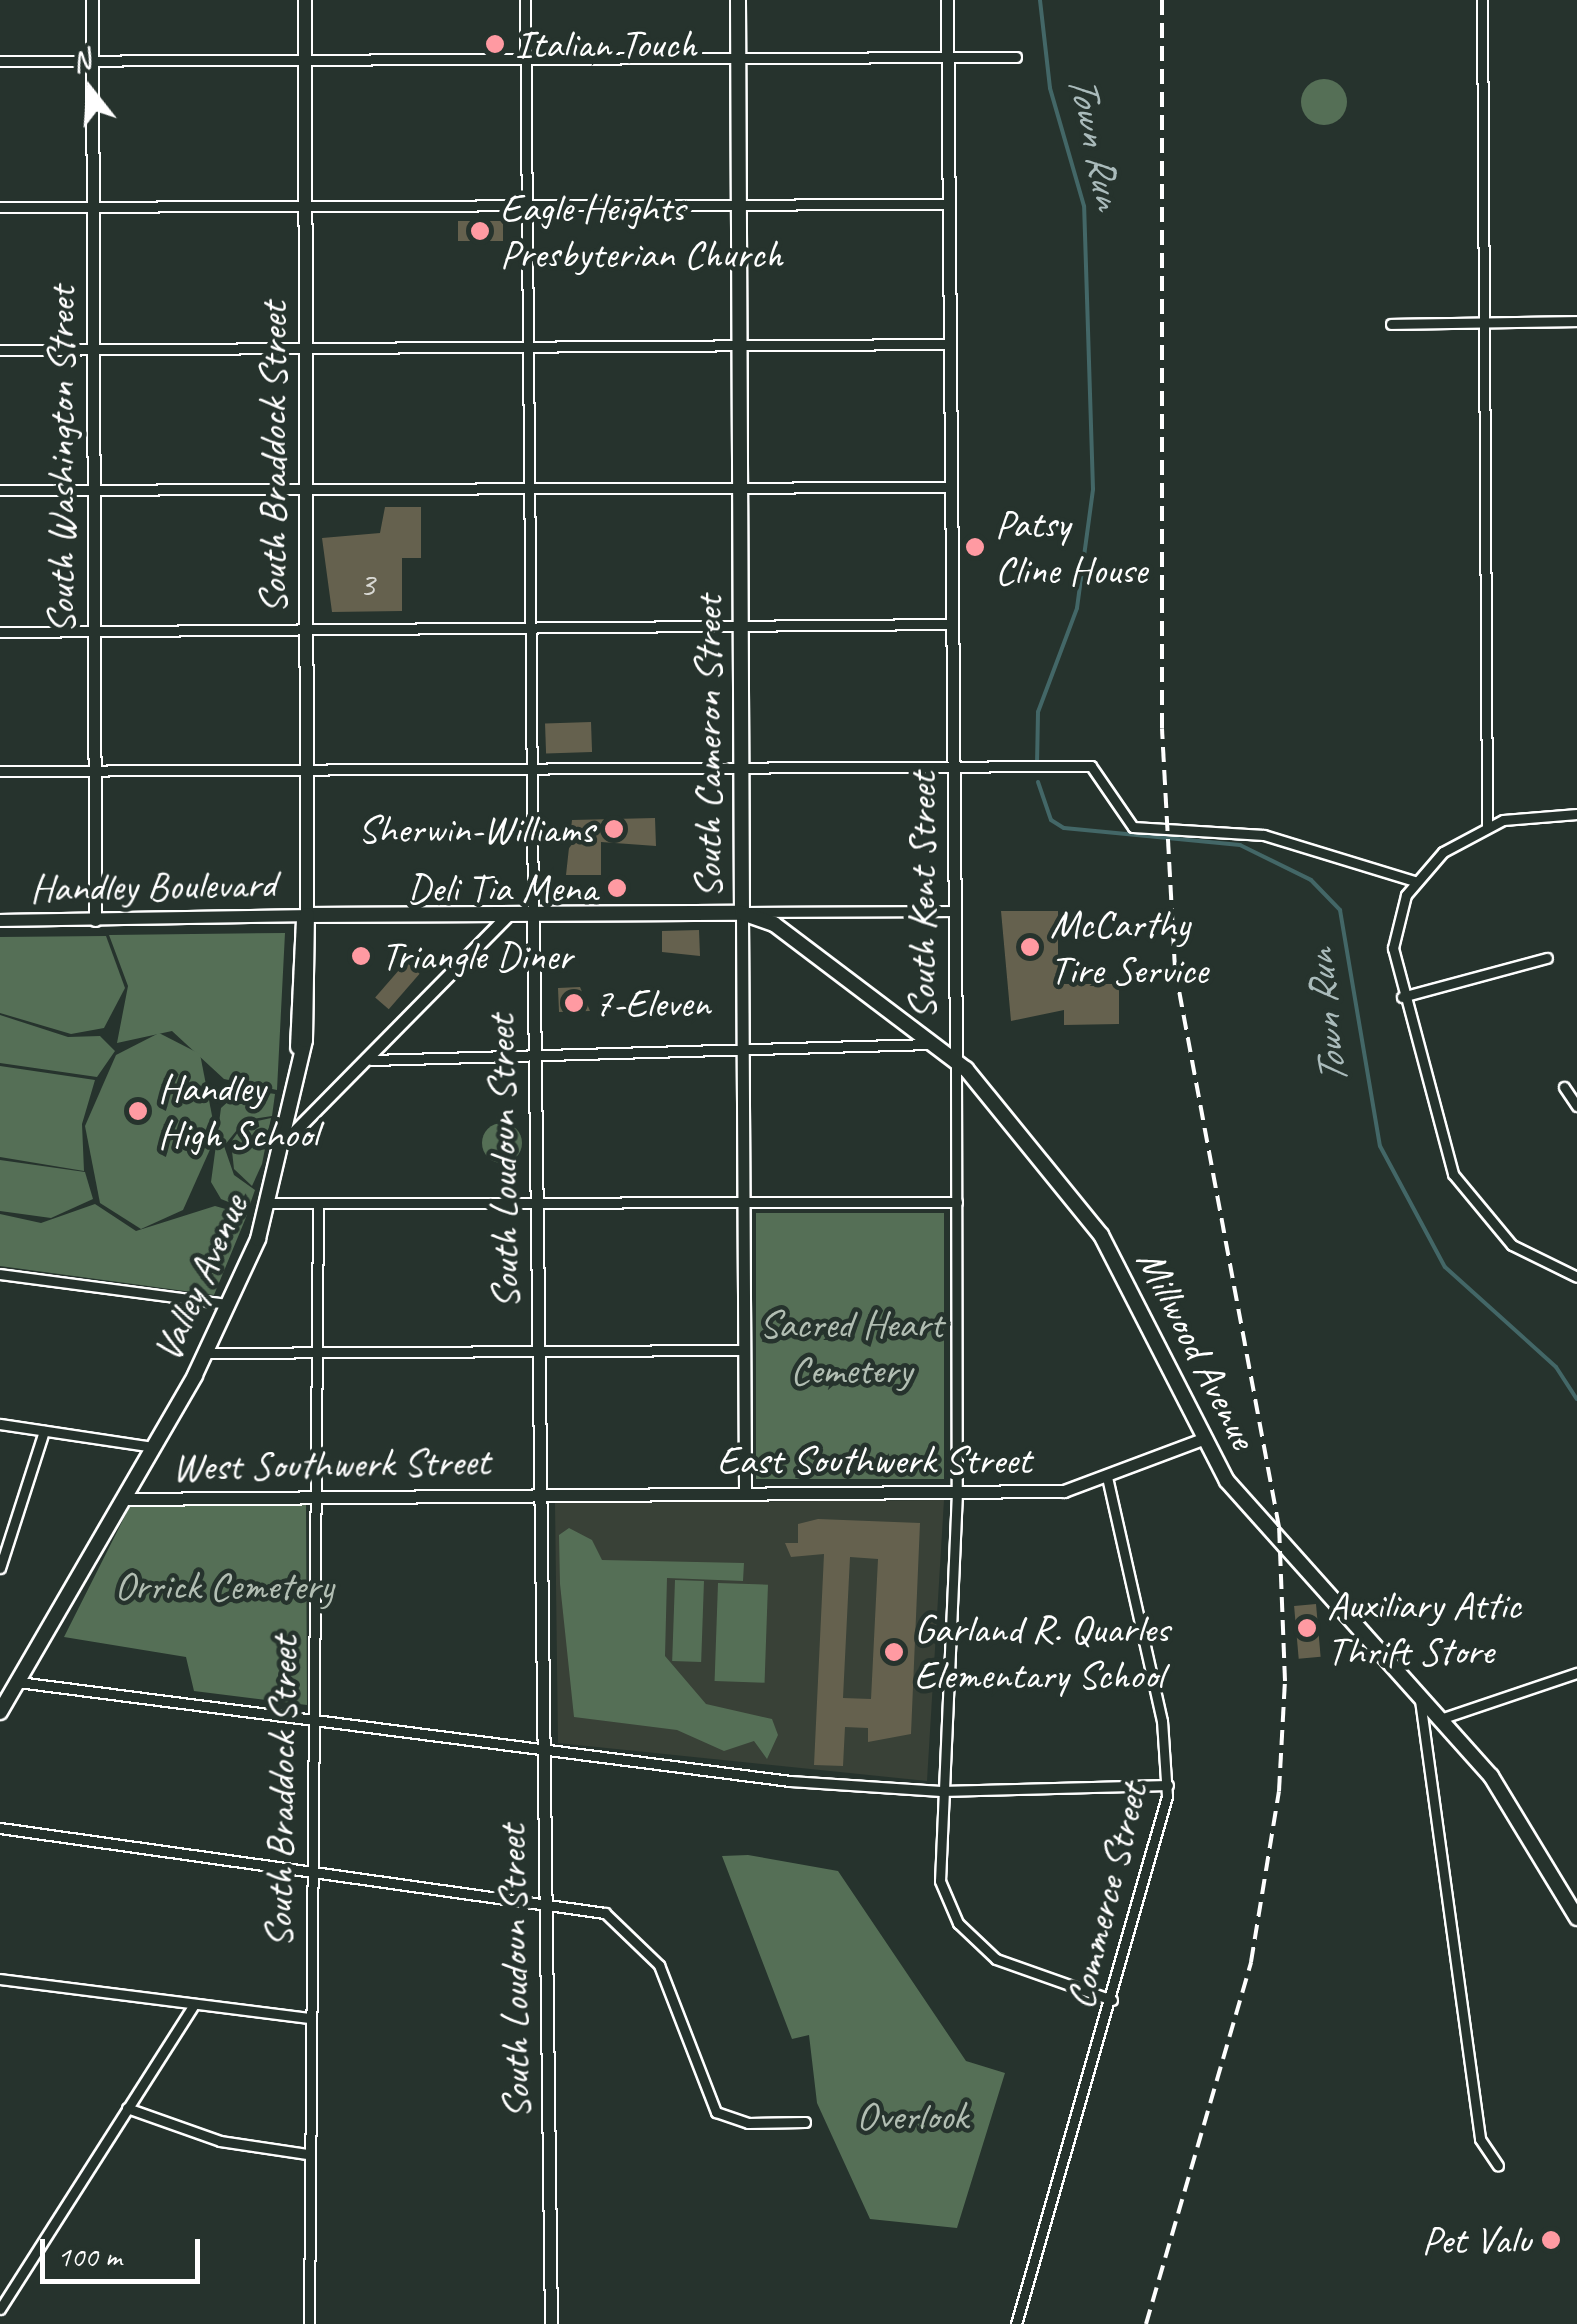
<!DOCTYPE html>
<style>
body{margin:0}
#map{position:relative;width:1577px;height:2324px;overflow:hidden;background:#26332d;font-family:Caveat,sans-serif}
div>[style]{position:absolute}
.built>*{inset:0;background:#394137}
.green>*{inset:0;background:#556f56;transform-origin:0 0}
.round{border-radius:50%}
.stream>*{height:4px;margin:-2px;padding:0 2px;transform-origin:2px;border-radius:2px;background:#436767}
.building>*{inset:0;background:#65614e;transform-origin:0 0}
.roads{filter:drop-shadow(2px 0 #fff) drop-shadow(-2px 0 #fff) drop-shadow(0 2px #fff) drop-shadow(0 -2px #fff)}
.minor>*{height:9px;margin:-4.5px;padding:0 4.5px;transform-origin:4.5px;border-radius:4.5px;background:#26332d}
.tertiary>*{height:11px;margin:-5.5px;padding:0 5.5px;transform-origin:5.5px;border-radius:5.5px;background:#26332d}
.secondary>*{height:12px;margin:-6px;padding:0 6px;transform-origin:6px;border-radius:6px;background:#26332d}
.primary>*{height:14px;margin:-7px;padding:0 7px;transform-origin:7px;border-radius:7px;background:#26332d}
.rail>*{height:4px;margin-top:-2px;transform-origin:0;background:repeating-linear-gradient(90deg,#fff 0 15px,transparent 0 23px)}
.dots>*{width:28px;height:28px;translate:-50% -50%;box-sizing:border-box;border:5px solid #26332d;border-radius:50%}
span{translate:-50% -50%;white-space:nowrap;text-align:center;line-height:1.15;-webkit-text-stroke:9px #26332d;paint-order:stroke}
.number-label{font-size:35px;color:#d8d8d3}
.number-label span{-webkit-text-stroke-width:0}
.poi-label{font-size:40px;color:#fff}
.left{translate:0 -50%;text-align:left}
.right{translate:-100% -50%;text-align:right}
.street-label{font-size:40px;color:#fff}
.park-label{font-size:40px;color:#b2beb3}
.water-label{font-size:42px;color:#abb;font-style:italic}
.north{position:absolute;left:40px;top:40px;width:100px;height:100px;-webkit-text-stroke:8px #26332d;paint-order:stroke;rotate:343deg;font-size:28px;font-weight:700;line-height:40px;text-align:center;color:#fff}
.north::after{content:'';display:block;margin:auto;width:35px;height:45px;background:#fff;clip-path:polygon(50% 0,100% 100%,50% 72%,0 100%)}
.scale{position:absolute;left:40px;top:2239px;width:160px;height:45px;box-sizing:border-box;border:5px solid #fff;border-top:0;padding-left:12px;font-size:30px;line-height:35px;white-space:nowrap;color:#fff;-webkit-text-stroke:8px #26332d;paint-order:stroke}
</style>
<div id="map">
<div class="built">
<i style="clip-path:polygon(944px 1500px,927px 1781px,558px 1743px,555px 1503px)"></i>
</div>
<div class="green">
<i class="round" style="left:1301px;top:79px;width:46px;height:46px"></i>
<i style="clip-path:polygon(285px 933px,277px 1090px,224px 1079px,172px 1031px,117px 1043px,128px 986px,109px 935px)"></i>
<i style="clip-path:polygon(106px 936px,125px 988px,104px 1028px,71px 1034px,0 1013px,0 937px)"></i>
<i style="clip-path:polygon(0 1015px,68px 1037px,100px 1036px,115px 1051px,97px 1077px,0 1063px)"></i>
<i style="clip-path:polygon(159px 1033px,200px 1054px,216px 1136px,183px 1210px,141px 1229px,100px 1203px,85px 1126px,116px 1055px)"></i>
<i style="clip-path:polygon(0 1066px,95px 1080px,82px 1124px,84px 1171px,0 1157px)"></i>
<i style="clip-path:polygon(242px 1089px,275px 1094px,272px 1116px,245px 1120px,224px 1146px,234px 1175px,255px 1190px,248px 1210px,221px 1199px,211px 1182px,221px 1108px)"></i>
<i style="clip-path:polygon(271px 1118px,262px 1164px,252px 1186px,234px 1169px,231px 1142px,244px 1124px)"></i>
<i class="round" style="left:482px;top:1123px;width:40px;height:40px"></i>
<i style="clip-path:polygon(0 1160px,85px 1172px,93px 1199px,51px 1218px,0 1211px)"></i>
<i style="clip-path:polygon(95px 1204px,136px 1231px,215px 1206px,247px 1215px,214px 1295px,0 1266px,0 1214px,41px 1223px)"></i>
<i style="left:944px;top:1213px;width:266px;height:188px;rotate:90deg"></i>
<i style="clip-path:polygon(306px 1503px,307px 1705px,194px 1691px,186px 1657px,64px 1637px,131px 1504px)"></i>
<i style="clip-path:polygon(569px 1528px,592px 1540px,602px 1560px,744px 1563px,743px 1581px,667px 1578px,665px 1656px,706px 1704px,772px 1719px,778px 1735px,767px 1759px,754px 1741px,724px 1751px,677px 1730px,574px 1717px,560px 1584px,559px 1535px)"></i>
<i style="left:675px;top:1580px;width:29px;height:81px;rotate:2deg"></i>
<i style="left:718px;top:1583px;width:50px;height:98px;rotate:2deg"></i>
<i style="clip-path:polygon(748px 1855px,838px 1871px,966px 2061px,1005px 2073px,957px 2228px,870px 2219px,817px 2103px,809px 2035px,792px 2039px,722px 1856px)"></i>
</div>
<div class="stream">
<i style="left:1037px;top:765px;width:53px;rotate:-88.9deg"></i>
<i style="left:1038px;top:712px;width:111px;rotate:-69.4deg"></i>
<i style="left:1077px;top:608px;width:120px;rotate:-82.3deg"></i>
<i style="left:1093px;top:489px;width:283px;rotate:-91.8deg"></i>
<i style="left:1084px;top:206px;width:123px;rotate:-106.1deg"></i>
<i style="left:1050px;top:88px;width:89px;rotate:-96.5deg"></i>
<i style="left:1038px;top:782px;width:40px;rotate:71.1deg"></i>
<i style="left:1051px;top:820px;width:15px;rotate:32deg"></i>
<i style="left:1064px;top:828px;width:177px;rotate:5.5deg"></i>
<i style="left:1240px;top:845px;width:79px;rotate:26.2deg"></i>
<i style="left:1311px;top:880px;width:42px;rotate:46deg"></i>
<i style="left:1340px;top:910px;width:239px;rotate:80.4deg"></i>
<i style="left:1380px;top:1146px;width:137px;rotate:61.8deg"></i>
<i style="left:1445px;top:1267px;width:149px;rotate:42deg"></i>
<i style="left:1556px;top:1367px;width:38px;rotate:57deg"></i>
</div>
<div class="building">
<i style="left:458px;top:221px;width:45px;height:20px"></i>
<i style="clip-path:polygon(385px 507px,421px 507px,421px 558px,402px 558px,402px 611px,332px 612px,322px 538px,380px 533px)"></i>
<i style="left:591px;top:722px;width:30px;height:46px;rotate:88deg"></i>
<i style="clip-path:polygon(655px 818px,656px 846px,601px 842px,601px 875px,566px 875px,572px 820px)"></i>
<i style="clip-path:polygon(1001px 911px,1058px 911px,1058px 984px,1119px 984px,1119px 1024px,1064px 1025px,1064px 1010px,1011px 1021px)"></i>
<i style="clip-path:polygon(699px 930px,700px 956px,662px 952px,662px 931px)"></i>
<i style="left:406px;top:962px;width:18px;height:47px;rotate:41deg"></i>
<i style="clip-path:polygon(580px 987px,590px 1011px,559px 1012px,558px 988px)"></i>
<i style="clip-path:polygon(evenodd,818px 1519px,920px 1523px,911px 1734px,868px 1742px,868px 1728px,845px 1727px,843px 1766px,814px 1765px,824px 1554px,791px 1557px,785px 1543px,798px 1543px,798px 1524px,818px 1519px,850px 1557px,878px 1559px,871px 1699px,843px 1698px,850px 1557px)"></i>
<i style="left:1316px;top:1604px;width:53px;height:22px;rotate:85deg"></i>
</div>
<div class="roads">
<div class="minor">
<i style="left:525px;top:0;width:914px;rotate:89.5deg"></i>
<i style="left:1482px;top:0;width:826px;rotate:89.65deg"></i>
<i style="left:0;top:61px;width:1016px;rotate:-0.23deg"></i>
<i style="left:0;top:207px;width:950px;rotate:-0.18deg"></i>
<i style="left:1391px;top:324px;width:186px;rotate:-0.9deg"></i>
<i style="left:0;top:350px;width:951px;rotate:-0.36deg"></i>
<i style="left:0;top:490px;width:952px;rotate:-0.18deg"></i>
<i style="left:0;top:632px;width:952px;rotate:-0.48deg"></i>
<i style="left:0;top:771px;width:1091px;rotate:-0.26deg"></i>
<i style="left:1091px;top:766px;width:74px;rotate:55.5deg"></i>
<i style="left:1133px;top:827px;width:131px;rotate:3.5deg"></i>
<i style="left:1264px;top:835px;width:157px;rotate:17deg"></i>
<i style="left:1577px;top:814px;width:74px;rotate:175.4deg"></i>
<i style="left:1503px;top:820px;width:68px;rotate:151.9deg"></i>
<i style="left:1443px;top:852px;width:57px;rotate:130.7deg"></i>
<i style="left:1406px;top:895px;width:55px;rotate:103.8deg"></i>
<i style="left:1393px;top:948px;width:234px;rotate:75.1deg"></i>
<i style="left:1453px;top:1174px;width:92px;rotate:50.3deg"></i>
<i style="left:1512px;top:1245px;width:72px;rotate:26.2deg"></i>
<i style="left:748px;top:912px;width:207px;rotate:-0.3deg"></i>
<i style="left:1402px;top:997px;width:150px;rotate:-15.1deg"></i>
<i style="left:371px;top:1060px;width:560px;rotate:-1.64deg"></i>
<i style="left:956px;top:1063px;width:429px;rotate:89.9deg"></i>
<i style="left:957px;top:1492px;width:389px;rotate:92.5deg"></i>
<i style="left:940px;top:1881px;width:46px;rotate:66.8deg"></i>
<i style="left:958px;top:1923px;width:52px;rotate:43.5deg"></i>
<i style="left:996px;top:1959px;width:123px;rotate:19.5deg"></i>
<i style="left:1564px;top:1087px;width:23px;rotate:56deg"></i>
<i style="left:271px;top:1203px;width:686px;rotate:-0.08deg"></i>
<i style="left:0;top:1274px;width:230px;rotate:7.5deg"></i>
<i style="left:206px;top:1353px;width:539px;rotate:-0.32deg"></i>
<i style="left:0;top:1424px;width:155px;rotate:8.5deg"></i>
<i style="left:0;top:1568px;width:144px;rotate:-72.2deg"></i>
<i style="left:18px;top:1682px;width:778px;rotate:7.31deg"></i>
<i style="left:790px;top:1781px;width:151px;rotate:3.8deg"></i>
<i style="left:941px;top:1791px;width:227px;rotate:-1.5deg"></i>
<i style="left:1420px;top:1700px;width:443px;rotate:82.2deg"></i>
<i style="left:1480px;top:2139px;width:32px;rotate:56deg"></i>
<i style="left:1440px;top:1719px;width:145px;rotate:-18.6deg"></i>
<i style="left:0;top:1828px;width:611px;rotate:8deg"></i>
<i style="left:605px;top:1913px;width:75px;rotate:43.9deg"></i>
<i style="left:659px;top:1965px;width:158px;rotate:68.8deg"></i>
<i style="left:716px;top:2112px;width:34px;rotate:19deg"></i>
<i style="left:748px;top:2123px;width:57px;rotate:-1deg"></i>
<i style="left:0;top:1979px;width:311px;rotate:7.2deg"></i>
<i style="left:127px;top:2108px;width:99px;rotate:19.5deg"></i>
<i style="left:220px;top:2141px;width:88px;rotate:8.5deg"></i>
<i style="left:0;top:2309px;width:361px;rotate:-57.5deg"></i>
<i style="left:309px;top:2324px;width:1121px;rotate:-89.54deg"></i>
<i style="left:1016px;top:2324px;width:549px;rotate:-74.04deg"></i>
<i style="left:1167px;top:1796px;width:75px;rotate:-93.8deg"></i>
<i style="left:1162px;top:1721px;width:251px;rotate:-102.7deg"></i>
</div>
<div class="tertiary">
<i style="left:92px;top:0;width:920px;rotate:89.81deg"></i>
<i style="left:947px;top:0;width:1063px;rotate:89.51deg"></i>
<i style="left:742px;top:913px;width:581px;rotate:89.7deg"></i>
<i style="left:533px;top:914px;width:1410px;rotate:89.27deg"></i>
<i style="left:0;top:920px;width:307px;rotate:-0.9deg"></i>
<i style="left:287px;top:1139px;width:316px;rotate:-45.4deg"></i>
<i style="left:124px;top:1499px;width:940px;rotate:-0.49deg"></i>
<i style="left:1064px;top:1491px;width:145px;rotate:-20.6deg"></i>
</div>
<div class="secondary">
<i style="left:305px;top:0;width:915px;rotate:89.87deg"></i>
</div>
<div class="primary">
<i style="left:738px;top:0;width:913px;rotate:89.75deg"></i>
<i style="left:307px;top:915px;width:435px;rotate:-0.3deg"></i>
<i style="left:742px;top:913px;width:34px;rotate:19deg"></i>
<i style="left:774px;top:924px;width:241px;rotate:37.1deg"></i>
<i style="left:966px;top:1069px;width:214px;rotate:50.9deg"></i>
<i style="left:1101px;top:1235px;width:276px;rotate:62.9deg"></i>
<i style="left:1227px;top:1481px;width:396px;rotate:48.2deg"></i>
<i style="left:1491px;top:1776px;width:166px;rotate:58.8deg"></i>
<i style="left:298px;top:1047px;width:126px;rotate:-87.3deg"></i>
<i style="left:0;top:1712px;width:389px;rotate:-59.9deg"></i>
<i style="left:195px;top:1375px;width:150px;rotate:-65.1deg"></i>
<i style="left:258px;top:1239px;width:204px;rotate:-76.7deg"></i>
<i style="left:305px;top:1040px;width:125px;rotate:-89.1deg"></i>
</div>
</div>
<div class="rail">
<i style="left:1146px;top:2324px;width:377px;rotate:-73.8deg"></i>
<i style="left:1251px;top:1962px;width:173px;rotate:-80.7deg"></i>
<i style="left:1279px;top:1791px;width:110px;rotate:-86.9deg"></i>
<i style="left:1285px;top:1681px;width:154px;rotate:-92.2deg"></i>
<i style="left:1279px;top:1527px;width:568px;rotate:-100.56deg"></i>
<i style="left:1175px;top:969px;width:241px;rotate:-93.1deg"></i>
<i style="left:1162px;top:728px;width:728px;rotate:-90deg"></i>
</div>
<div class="dots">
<i style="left:495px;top:44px;background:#ff9aa2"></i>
<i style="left:480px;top:231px;background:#ff9aa2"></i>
<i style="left:975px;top:547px;background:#ff9aa2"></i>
<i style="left:614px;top:829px;background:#ff9aa2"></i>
<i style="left:617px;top:888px;background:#ff9aa2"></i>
<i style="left:1030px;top:947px;background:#ff9aa2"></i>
<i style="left:361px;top:956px;background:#ff9aa2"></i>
<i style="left:574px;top:1003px;background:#ff9aa2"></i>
<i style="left:138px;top:1111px;background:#ff9aa2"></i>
<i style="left:1307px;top:1628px;background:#ff9aa2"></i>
<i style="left:894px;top:1652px;background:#ff9aa2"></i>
<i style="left:1551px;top:2240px;background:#ff9aa2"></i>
</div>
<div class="number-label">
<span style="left:367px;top:585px">3</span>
</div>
<div class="poi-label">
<span class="left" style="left:515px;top:44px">Italian Touch</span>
<span class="left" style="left:500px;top:231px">Eagle Heights<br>Presbyterian Church</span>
<span class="left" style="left:995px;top:547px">Patsy<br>Cline House</span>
<span class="right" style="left:594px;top:829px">Sherwin-Williams</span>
<span class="right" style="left:597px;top:888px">Deli Tia Mena</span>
<span class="left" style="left:1050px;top:947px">McCarthy<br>Tire Service</span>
<span class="left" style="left:381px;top:956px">Triangle Diner</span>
<span class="left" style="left:594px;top:1003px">7-Eleven</span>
<span class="left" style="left:158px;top:1111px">Handley<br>High School</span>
<span class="left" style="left:1327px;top:1628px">Auxiliary Attic<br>Thrift Store</span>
<span class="left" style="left:914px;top:1652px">Garland R. Quarles<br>Elementary School</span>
<span class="right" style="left:1531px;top:2240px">Pet Valu</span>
</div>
<div class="street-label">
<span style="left:273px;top:458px;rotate:-90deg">South Braddock Street</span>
<span style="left:61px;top:460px;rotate:-90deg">South Washington Street</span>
<span style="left:708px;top:747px;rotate:-90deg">South Cameron Street</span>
<span style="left:153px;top:886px;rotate:-1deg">Handley Boulevard</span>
<span style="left:922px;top:896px;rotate:-90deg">South Kent Street</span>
<span style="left:503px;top:1162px;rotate:-91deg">South Loudoun Street</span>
<span style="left:200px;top:1278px;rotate:-66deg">Valley Avenue</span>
<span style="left:1197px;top:1349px;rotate:63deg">Millwood Avenue</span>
<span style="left:874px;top:1460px">East Southwerk Street</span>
<span style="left:331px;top:1464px;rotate:-1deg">West Southwerk Street</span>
<span style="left:281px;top:1792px;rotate:-89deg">South Braddock Street</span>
<span style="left:1106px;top:1896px;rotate:-76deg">Commerce Street</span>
<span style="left:514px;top:1972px;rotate:-91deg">South Loudoun Street</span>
</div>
<div class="park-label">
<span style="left:851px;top:1347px">Sacred Heart<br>Cemetery</span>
<span style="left:224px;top:1586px">Orrick Cemetery</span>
<span style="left:912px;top:2116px">Overlook</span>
</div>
<div class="water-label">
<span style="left:1095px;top:141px;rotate:78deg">Town Run</span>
<span style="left:1327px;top:1018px;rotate:-96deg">Town Run</span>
</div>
<div class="north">N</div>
<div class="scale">100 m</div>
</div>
